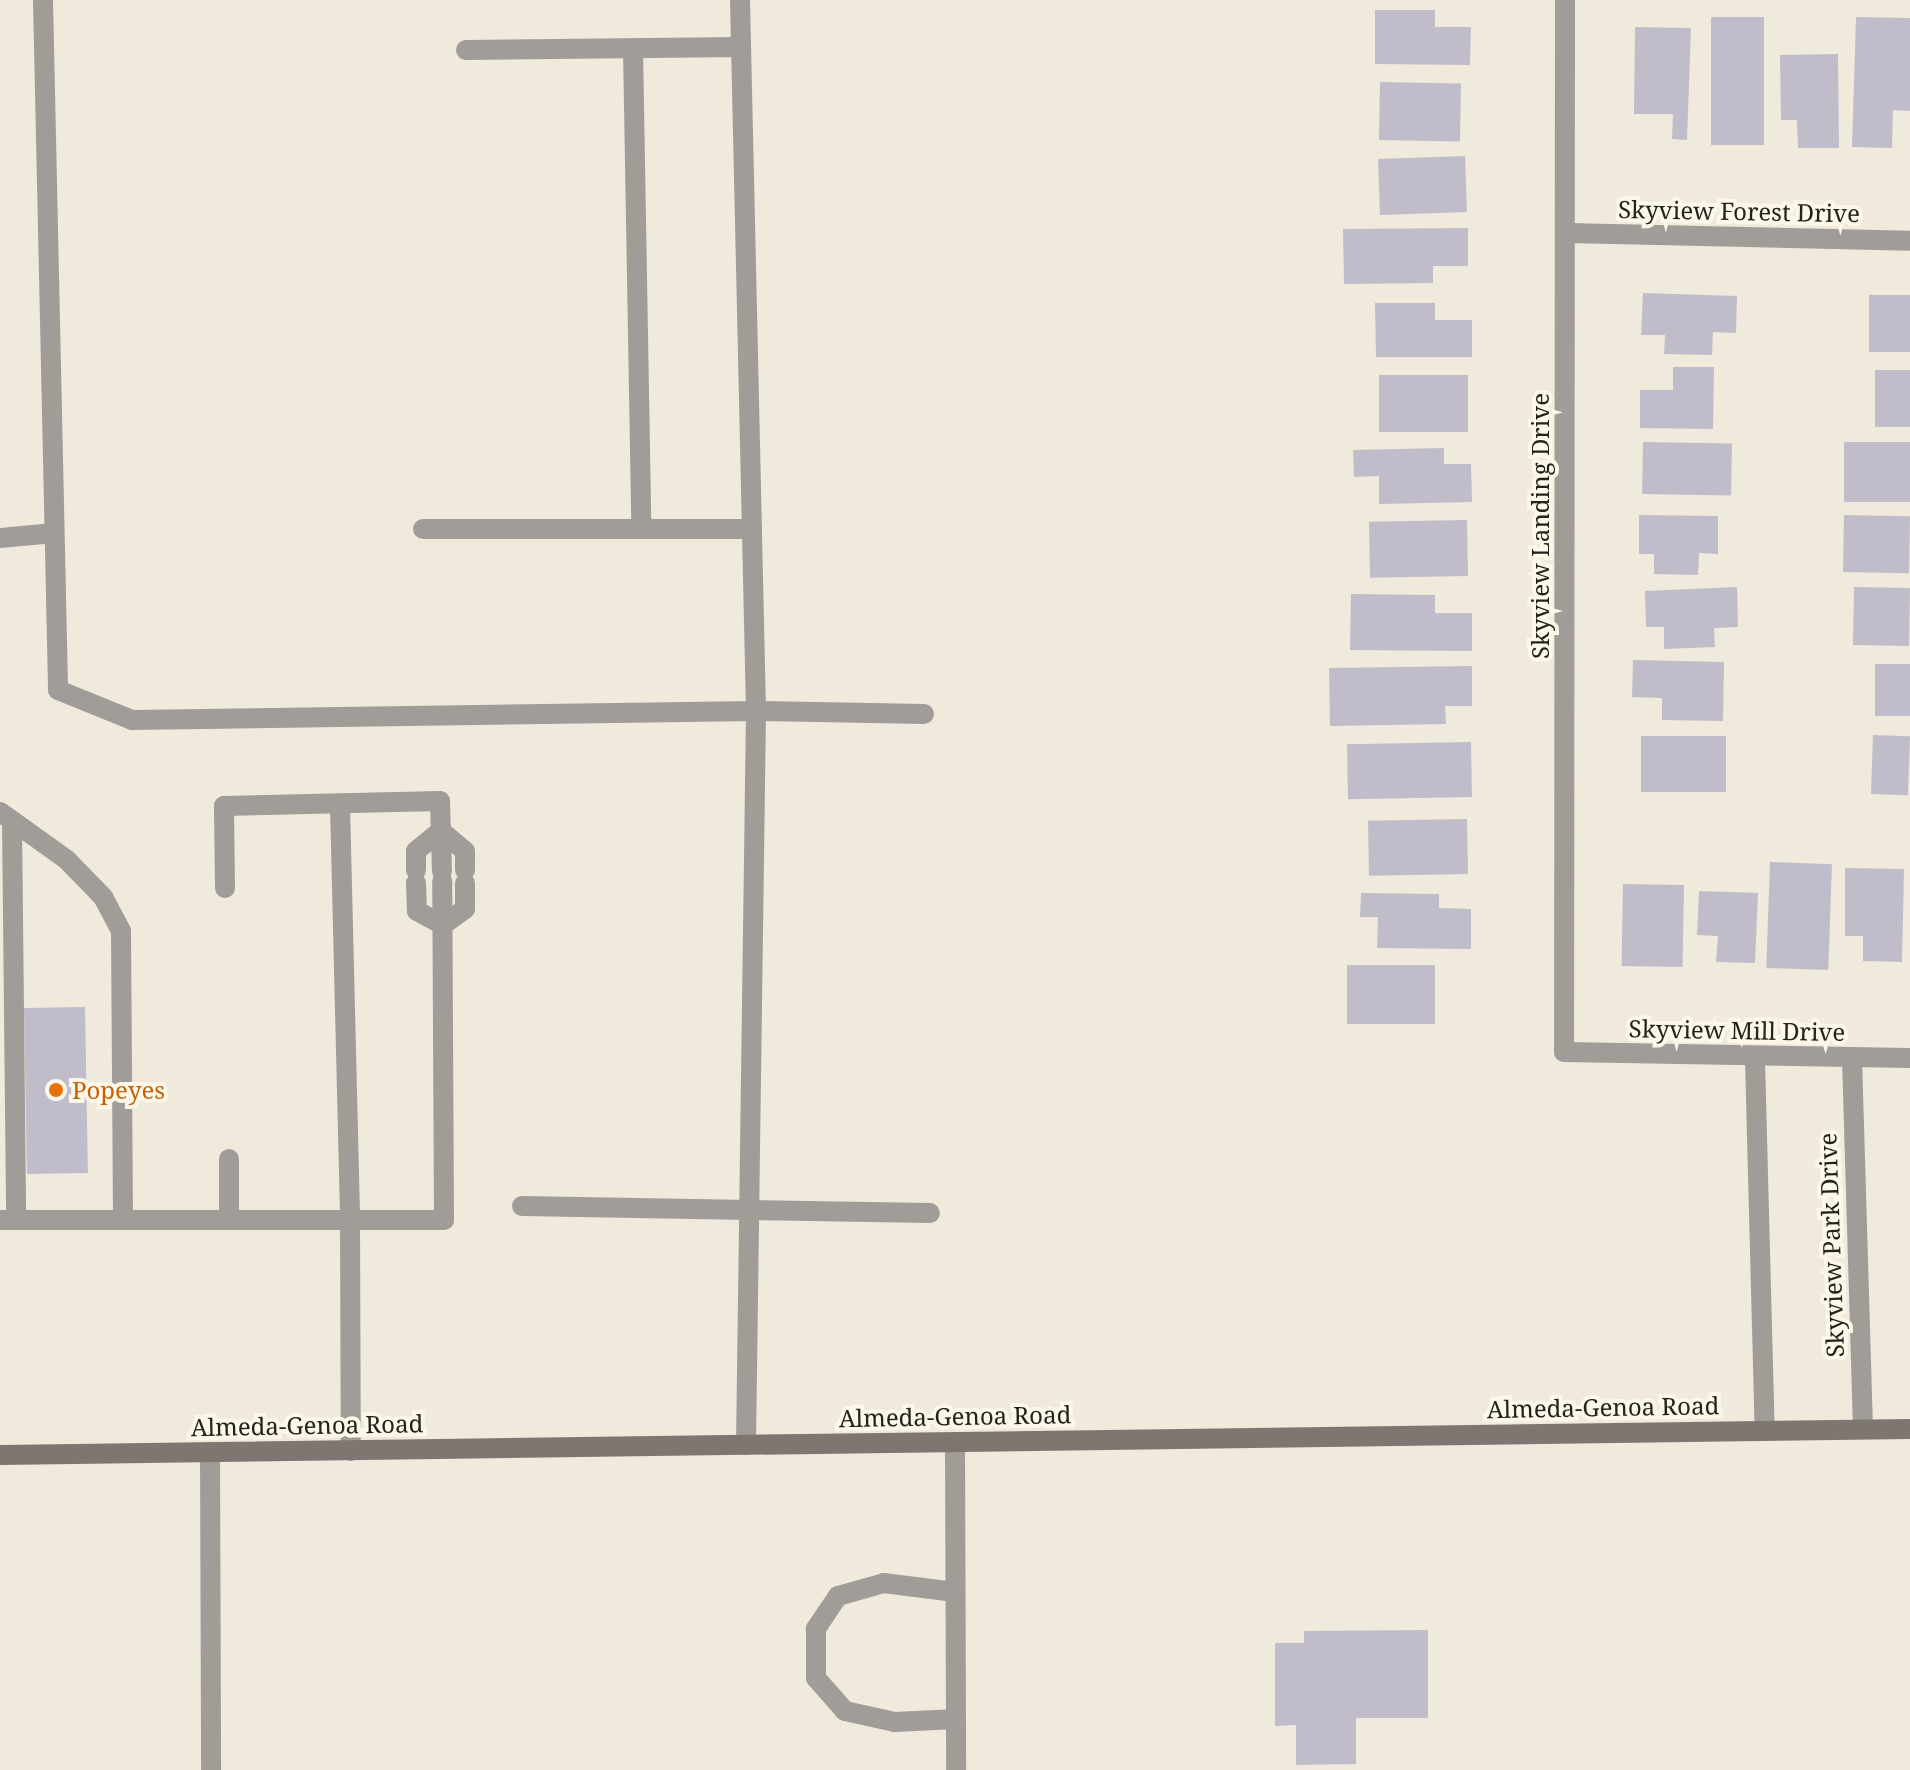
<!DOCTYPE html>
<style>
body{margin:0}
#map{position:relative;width:1910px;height:1770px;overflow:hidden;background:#efeadc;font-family:"Noto Serif",serif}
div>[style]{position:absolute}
.building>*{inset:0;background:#c0bcc9;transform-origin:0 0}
.lane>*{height:20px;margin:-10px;padding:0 10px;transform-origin:10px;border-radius:10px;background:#a19c98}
.street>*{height:20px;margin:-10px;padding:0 10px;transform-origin:10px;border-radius:10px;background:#a19c98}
.secondary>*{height:20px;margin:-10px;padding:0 10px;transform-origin:10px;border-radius:10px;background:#7e7771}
.dots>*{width:22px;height:22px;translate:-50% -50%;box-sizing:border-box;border:4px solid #fcf7e9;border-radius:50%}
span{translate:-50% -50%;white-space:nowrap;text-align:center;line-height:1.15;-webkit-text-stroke:8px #fcf7e9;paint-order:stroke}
.street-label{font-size:24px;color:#24221d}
.food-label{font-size:24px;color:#c56008}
.left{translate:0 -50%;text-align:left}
</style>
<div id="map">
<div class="building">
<i style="clip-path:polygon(1375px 10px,1435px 10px,1435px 27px,1471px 27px,1470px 65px,1375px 64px)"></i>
<i style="left:1711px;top:17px;width:53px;height:128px"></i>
<i style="clip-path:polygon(1856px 17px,1910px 18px,1910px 111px,1893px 110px,1892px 148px,1852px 147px)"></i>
<i style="clip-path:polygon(1635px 27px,1691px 28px,1687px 140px,1672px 139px,1673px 114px,1634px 114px)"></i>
<i style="clip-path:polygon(1838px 54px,1839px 148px,1798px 148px,1797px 120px,1781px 120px,1780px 55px)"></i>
<i style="left:1380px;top:82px;width:81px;height:58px;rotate:1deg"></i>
<i style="left:1465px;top:156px;width:56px;height:87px;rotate:88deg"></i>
<i style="clip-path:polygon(1468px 228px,1468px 266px,1433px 266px,1433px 283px,1344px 284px,1343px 229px)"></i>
<i style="clip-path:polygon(1643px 293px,1737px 296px,1736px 333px,1713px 332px,1712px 355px,1664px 354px,1665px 335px,1641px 335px)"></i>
<i style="left:1869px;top:295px;width:41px;height:57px"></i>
<i style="clip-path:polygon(1375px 303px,1435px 303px,1435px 320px,1472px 320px,1472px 357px,1376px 357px)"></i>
<i style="clip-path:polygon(1673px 367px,1714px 367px,1713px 429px,1640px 428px,1640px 390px,1673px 390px)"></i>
<i style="left:1910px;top:370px;width:57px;height:35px;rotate:90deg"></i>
<i style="left:1379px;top:375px;width:89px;height:57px"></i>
<i style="left:1643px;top:442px;width:89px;height:52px;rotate:1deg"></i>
<i style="left:1844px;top:442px;width:66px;height:60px"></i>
<i style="clip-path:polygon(1444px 448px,1444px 464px,1471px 464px,1472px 502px,1379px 504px,1379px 476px,1354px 477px,1353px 450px)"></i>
<i style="clip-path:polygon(1639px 515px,1718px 516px,1718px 554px,1699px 553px,1698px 575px,1654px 574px,1654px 554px,1639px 554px)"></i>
<i style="left:1844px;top:515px;width:66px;height:57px;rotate:1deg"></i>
<i style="left:1467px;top:520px;width:56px;height:98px;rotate:89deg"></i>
<i style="clip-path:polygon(1737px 587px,1738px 627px,1714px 628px,1715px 647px,1664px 649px,1664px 627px,1646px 627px,1645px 591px)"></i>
<i style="left:1854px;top:587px;width:56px;height:58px;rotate:1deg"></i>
<i style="clip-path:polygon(1351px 594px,1435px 595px,1435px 613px,1472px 613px,1472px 651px,1350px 650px)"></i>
<i style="clip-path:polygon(1633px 660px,1724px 662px,1723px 721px,1662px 720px,1662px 698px,1632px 697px)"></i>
<i style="left:1875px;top:664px;width:35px;height:52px"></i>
<i style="clip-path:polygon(1472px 666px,1472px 706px,1445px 706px,1446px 724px,1330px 726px,1329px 668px)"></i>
<i style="left:1873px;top:735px;width:37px;height:59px;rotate:2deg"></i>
<i style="left:1726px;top:736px;width:56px;height:85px;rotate:90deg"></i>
<i style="left:1471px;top:742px;width:55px;height:124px;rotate:89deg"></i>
<i style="left:1467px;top:819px;width:55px;height:99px;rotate:89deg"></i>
<i style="left:1770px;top:862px;width:62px;height:106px;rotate:2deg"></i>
<i style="clip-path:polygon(1845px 868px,1904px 869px,1902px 962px,1863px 961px,1863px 936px,1845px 936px)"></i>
<i style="left:1623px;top:884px;width:61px;height:82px;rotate:1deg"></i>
<i style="clip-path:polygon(1699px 891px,1758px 893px,1755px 963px,1716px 962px,1718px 936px,1697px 935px)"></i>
<i style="clip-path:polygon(1361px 893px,1439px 894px,1439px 908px,1471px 909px,1471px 949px,1377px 948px,1378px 917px,1360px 917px)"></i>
<i style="left:1347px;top:965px;width:88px;height:59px"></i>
<i style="left:85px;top:1007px;width:166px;height:61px;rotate:89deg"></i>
<i style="clip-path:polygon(1428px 1630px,1428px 1718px,1356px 1718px,1356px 1764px,1296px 1765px,1296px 1725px,1275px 1726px,1275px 1643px,1304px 1643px,1304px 1631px)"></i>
</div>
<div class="lane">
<i style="left:633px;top:48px;width:481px;rotate:89deg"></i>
<i style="left:466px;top:50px;width:275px;rotate:-0.6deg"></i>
<i style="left:423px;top:529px;width:329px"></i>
<i style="left:756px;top:711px;width:168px;rotate:1deg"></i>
<i style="left:340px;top:805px;width:415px;rotate:88.6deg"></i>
<i style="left:350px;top:1220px;width:94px"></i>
<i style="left:444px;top:1220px;width:339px;rotate:-90.3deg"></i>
<i style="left:0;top:812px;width:82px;rotate:35.6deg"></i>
<i style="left:67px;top:860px;width:52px;rotate:45.8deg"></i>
<i style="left:103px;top:897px;width:38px;rotate:62deg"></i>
<i style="left:121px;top:931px;width:289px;rotate:89.6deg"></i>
<i style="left:12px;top:821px;width:399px;rotate:89.4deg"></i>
<i style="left:416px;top:870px;width:19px;rotate:-90deg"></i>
<i style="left:416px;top:851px;width:32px;rotate:-39deg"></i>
<i style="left:441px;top:831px;width:31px;rotate:40deg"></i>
<i style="left:465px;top:851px;width:19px;rotate:90deg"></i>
<i style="left:416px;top:883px;width:28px;rotate:88deg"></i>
<i style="left:417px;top:911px;width:30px;rotate:28deg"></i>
<i style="left:443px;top:925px;width:27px;rotate:-36deg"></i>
<i style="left:465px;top:909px;width:26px;rotate:-90deg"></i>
<i style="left:225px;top:888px;width:82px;rotate:-90.7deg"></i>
<i style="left:224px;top:806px;width:216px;rotate:-1.3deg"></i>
<i style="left:440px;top:801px;width:70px;rotate:88.4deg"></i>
<i style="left:229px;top:1159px;width:61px;rotate:90deg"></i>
<i style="left:522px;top:1206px;width:408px;rotate:1deg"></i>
<i style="left:0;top:1220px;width:350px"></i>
<i style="left:350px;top:1220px;width:231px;rotate:89.8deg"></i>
</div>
<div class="street">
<i style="left:43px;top:0;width:690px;rotate:88.75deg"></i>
<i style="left:58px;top:690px;width:80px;rotate:22.1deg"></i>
<i style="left:132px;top:720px;width:624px;rotate:-0.83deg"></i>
<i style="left:740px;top:0;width:711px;rotate:88.71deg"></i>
<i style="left:756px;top:711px;width:734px;rotate:90.78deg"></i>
<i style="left:1565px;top:0;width:1052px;rotate:90.05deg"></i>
<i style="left:1564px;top:1052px;width:346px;rotate:1deg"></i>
<i style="left:1567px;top:233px;width:343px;rotate:1.3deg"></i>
<i style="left:0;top:538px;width:54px;rotate:-5.3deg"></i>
<i style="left:1852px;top:1058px;width:371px;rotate:88.3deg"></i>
<i style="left:1755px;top:1060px;width:371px;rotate:88.5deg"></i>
<i style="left:955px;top:1442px;width:328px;rotate:89.8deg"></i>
<i style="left:210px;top:1452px;width:318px;rotate:89.8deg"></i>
<i style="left:955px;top:1592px;width:72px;rotate:-172.8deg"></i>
<i style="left:884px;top:1583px;width:48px;rotate:164.2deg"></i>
<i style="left:838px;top:1596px;width:40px;rotate:124deg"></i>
<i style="left:816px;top:1629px;width:49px;rotate:90deg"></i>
<i style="left:816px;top:1678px;width:44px;rotate:48.7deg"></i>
<i style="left:845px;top:1711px;width:51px;rotate:12.4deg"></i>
<i style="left:895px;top:1722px;width:61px;rotate:-2.8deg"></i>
</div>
<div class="secondary">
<i style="left:0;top:1455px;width:1910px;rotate:-0.78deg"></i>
</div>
<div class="dots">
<i style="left:56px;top:1090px;background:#e8710a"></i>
</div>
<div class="street-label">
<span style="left:1739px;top:211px;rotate:1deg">Skyview Forest Drive</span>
<span style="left:1540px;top:526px;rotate:-90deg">Skyview Landing Drive</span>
<span style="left:1737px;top:1030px;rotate:1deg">Skyview Mill Drive</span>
<span style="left:1831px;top:1245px;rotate:-92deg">Skyview Park Drive</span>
<span style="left:1603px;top:1407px;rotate:-1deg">Almeda-Genoa Road</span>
<span style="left:955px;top:1416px;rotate:-1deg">Almeda-Genoa Road</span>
<span style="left:307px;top:1425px;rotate:-1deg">Almeda-Genoa Road</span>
</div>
<div class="food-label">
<span class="left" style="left:72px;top:1090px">Popeyes</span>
</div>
</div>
